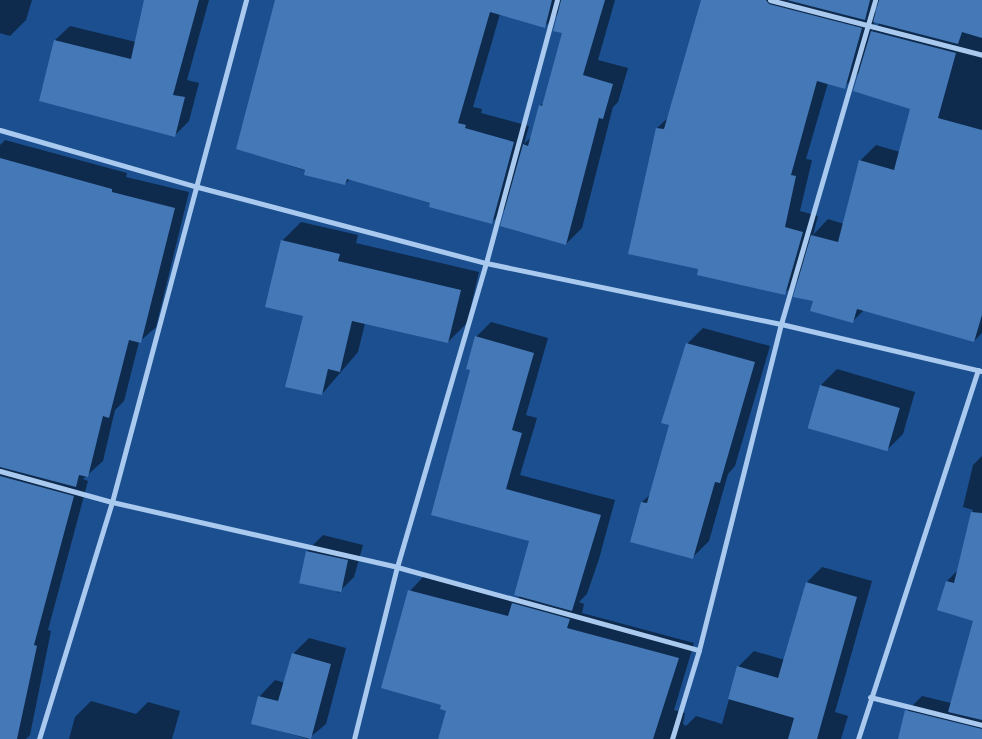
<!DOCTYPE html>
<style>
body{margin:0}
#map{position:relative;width:982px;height:739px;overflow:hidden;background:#1b4f8f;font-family:"Nunito Sans",sans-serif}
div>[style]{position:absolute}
.shadow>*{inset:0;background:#0007}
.building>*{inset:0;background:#4478b7;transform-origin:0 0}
.street>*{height:5px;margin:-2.5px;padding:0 2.5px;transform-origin:2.5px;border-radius:2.5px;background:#a9c9ee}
span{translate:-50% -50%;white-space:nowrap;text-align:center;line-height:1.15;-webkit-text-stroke:4px #1b4f8f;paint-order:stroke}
</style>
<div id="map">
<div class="shadow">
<i style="clip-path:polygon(0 0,32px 0,26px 20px,10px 36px,0 33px)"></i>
<i style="clip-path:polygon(146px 0,209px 0,187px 80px,199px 83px,189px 121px,175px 135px,55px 40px,70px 26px,136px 42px)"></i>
<i style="clip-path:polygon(evenodd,277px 0,615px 0,598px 60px,628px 68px,618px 102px,613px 107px,582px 228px,566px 244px,507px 207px,492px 222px,350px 179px,345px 184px,238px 148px,277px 0,560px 12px,564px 32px,545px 101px,540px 106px,531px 137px,524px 144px,529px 126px,481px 113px,482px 109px,473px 107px,500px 14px,544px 27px,560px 12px)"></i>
<i style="clip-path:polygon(evenodd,702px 0,982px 0,982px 333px,974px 341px,864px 310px,852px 322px,815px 300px,800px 278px,784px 294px,699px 268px,657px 128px,669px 117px,702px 0,880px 3px,877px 13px,872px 11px,880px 3px,702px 0,875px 21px,880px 23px,872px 31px,875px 21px,702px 0,860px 72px,912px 108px,900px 152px,876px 145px,860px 161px,844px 224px,828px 219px,813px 235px,818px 216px,800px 211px,812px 160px,806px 159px,828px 83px,844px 87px,860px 72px)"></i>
<i style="clip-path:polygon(5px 140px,127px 173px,126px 177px,189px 192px,156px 327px,139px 342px,124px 401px,115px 410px,103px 461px,83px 479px,88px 481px,48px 630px,51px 631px,30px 735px,26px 739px,0 739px,0 145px)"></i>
<i style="clip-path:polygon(301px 222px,358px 235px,356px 243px,479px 272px,467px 323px,448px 342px,365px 323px,358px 352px,322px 394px,304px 315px,282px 241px)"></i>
<i style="clip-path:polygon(491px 322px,548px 338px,526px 415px,537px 418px,520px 475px,615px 500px,599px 559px,587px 594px,579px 602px,584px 604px,582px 613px,694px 643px,674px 710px,685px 713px,683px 724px,686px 726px,696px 716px,722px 724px,738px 667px,754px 651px,785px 660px,807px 582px,822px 567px,872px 581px,835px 712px,848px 716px,841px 739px,438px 739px,447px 710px,410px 591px,425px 575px,517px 599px,521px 595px,530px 540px,433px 514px,472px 369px,476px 337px)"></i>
<i style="clip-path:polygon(703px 328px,770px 346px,735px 466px,728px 474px,709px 541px,693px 557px,632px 541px,642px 502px,651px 494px,670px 424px,687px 344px)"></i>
<i style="clip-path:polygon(837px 369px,915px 392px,903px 434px,887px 450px,821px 385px)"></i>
<i style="clip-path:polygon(982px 456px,982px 739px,899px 739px,907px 711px,922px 696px,951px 703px,975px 620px,947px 581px,958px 570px,973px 510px,963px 507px,973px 465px)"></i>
<i style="clip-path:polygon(323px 535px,363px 545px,354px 577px,338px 593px,307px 551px)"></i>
<i style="clip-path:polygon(309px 638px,346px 648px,326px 724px,308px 739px,252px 723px,260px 696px,275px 680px,285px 683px,293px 654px)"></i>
<i style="clip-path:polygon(91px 701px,136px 714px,148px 702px,180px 711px,172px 739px,69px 739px,75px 717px)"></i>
</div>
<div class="building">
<i style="clip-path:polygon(144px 0,199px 0,173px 95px,185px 97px,175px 137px,39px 101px,54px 40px,131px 59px)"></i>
<i style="clip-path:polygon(275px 0,552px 0,545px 28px,490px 12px,458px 123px,466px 125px,465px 128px,514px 142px,492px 224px,429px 207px,430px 203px,347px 179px,345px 185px,304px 175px,305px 170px,236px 149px)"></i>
<i style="clip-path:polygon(561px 0,605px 0,583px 75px,613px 84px,603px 119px,599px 118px,566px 245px,500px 226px,523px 144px,528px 146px,539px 105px,542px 106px,562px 33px,553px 31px)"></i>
<i style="clip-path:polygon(701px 0,766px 0,769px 4px,862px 28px,845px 89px,817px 81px,791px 175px,796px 176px,785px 227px,803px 232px,785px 295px,697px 275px,698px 269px,628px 254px,656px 128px,664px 129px)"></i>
<i style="clip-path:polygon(787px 0,870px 0,865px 20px)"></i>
<i style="clip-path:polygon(879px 0,982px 0,982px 38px,962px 32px,958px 44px,873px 22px)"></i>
<i style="clip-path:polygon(871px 31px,956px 53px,938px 118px,982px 130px,982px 315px,974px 342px,857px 309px,853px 323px,810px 311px,813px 301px,793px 297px,811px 235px,838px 242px,859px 160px,894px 170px,910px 109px,853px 91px)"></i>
<i style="clip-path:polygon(0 158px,112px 189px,112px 192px,175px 208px,141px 343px,129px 340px,109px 418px,103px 416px,88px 477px,79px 475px,76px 487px,0 467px)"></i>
<i style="clip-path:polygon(281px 240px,340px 254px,338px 261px,461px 290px,448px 343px,352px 321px,340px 372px,328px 369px,322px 395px,285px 387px,303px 316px,265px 307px)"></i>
<i style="clip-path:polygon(475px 336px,534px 353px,512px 430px,522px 433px,506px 489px,601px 515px,572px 611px,514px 595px,529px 541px,431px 515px,470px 370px,466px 369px)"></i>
<i style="clip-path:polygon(686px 343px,755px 362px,720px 483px,715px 482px,693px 559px,630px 542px,641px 502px,647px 503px,669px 425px,661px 423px)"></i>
<i style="left:820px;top:385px;width:83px;height:45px;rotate:16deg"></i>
<i style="clip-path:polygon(0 476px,74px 496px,34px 645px,37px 646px,17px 739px,0 739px)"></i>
<i style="clip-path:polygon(971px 512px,982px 513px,982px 720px,948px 712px,973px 621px,937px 610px,946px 581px,954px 583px)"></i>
<i style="left:306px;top:551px;width:43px;height:33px;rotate:12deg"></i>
<i style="clip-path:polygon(806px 582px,857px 597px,817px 739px,788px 739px,794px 718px,728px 699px,737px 666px,778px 678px)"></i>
<i style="clip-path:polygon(408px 590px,508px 616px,512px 603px,570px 619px,567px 628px,679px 658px,653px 739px,438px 739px,446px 711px,440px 709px,441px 705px,381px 688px)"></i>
<i style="clip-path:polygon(292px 653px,331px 664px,311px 739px,251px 724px,258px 696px,278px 701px)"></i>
<i style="clip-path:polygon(905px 710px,982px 729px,982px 739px,898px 739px)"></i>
</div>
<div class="street">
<i style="left:770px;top:0;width:219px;rotate:14.5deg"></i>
<i style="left:0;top:130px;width:206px;rotate:16.1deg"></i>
<i style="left:198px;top:187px;width:298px;rotate:14.8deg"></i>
<i style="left:486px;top:263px;width:301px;rotate:11.7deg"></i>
<i style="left:781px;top:324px;width:206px;rotate:13.2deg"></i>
<i style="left:0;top:471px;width:116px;rotate:15.5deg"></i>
<i style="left:112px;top:502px;width:292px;rotate:12.8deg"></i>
<i style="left:397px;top:567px;width:313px;rotate:15.4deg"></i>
<i style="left:870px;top:697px;width:115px;rotate:14deg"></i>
<i style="left:39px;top:739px;width:248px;rotate:-72.9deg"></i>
<i style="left:112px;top:502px;width:520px;rotate:-75.05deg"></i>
<i style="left:354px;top:739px;width:177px;rotate:-76deg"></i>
<i style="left:397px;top:567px;width:317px;rotate:-73.7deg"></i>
<i style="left:486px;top:263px;width:272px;rotate:-74.9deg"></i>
<i style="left:672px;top:739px;width:93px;rotate:-73.1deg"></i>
<i style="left:699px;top:650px;width:336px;rotate:-75.9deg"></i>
<i style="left:781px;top:324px;width:337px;rotate:-73.8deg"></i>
<i style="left:858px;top:739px;width:388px;rotate:-72deg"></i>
</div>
</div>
